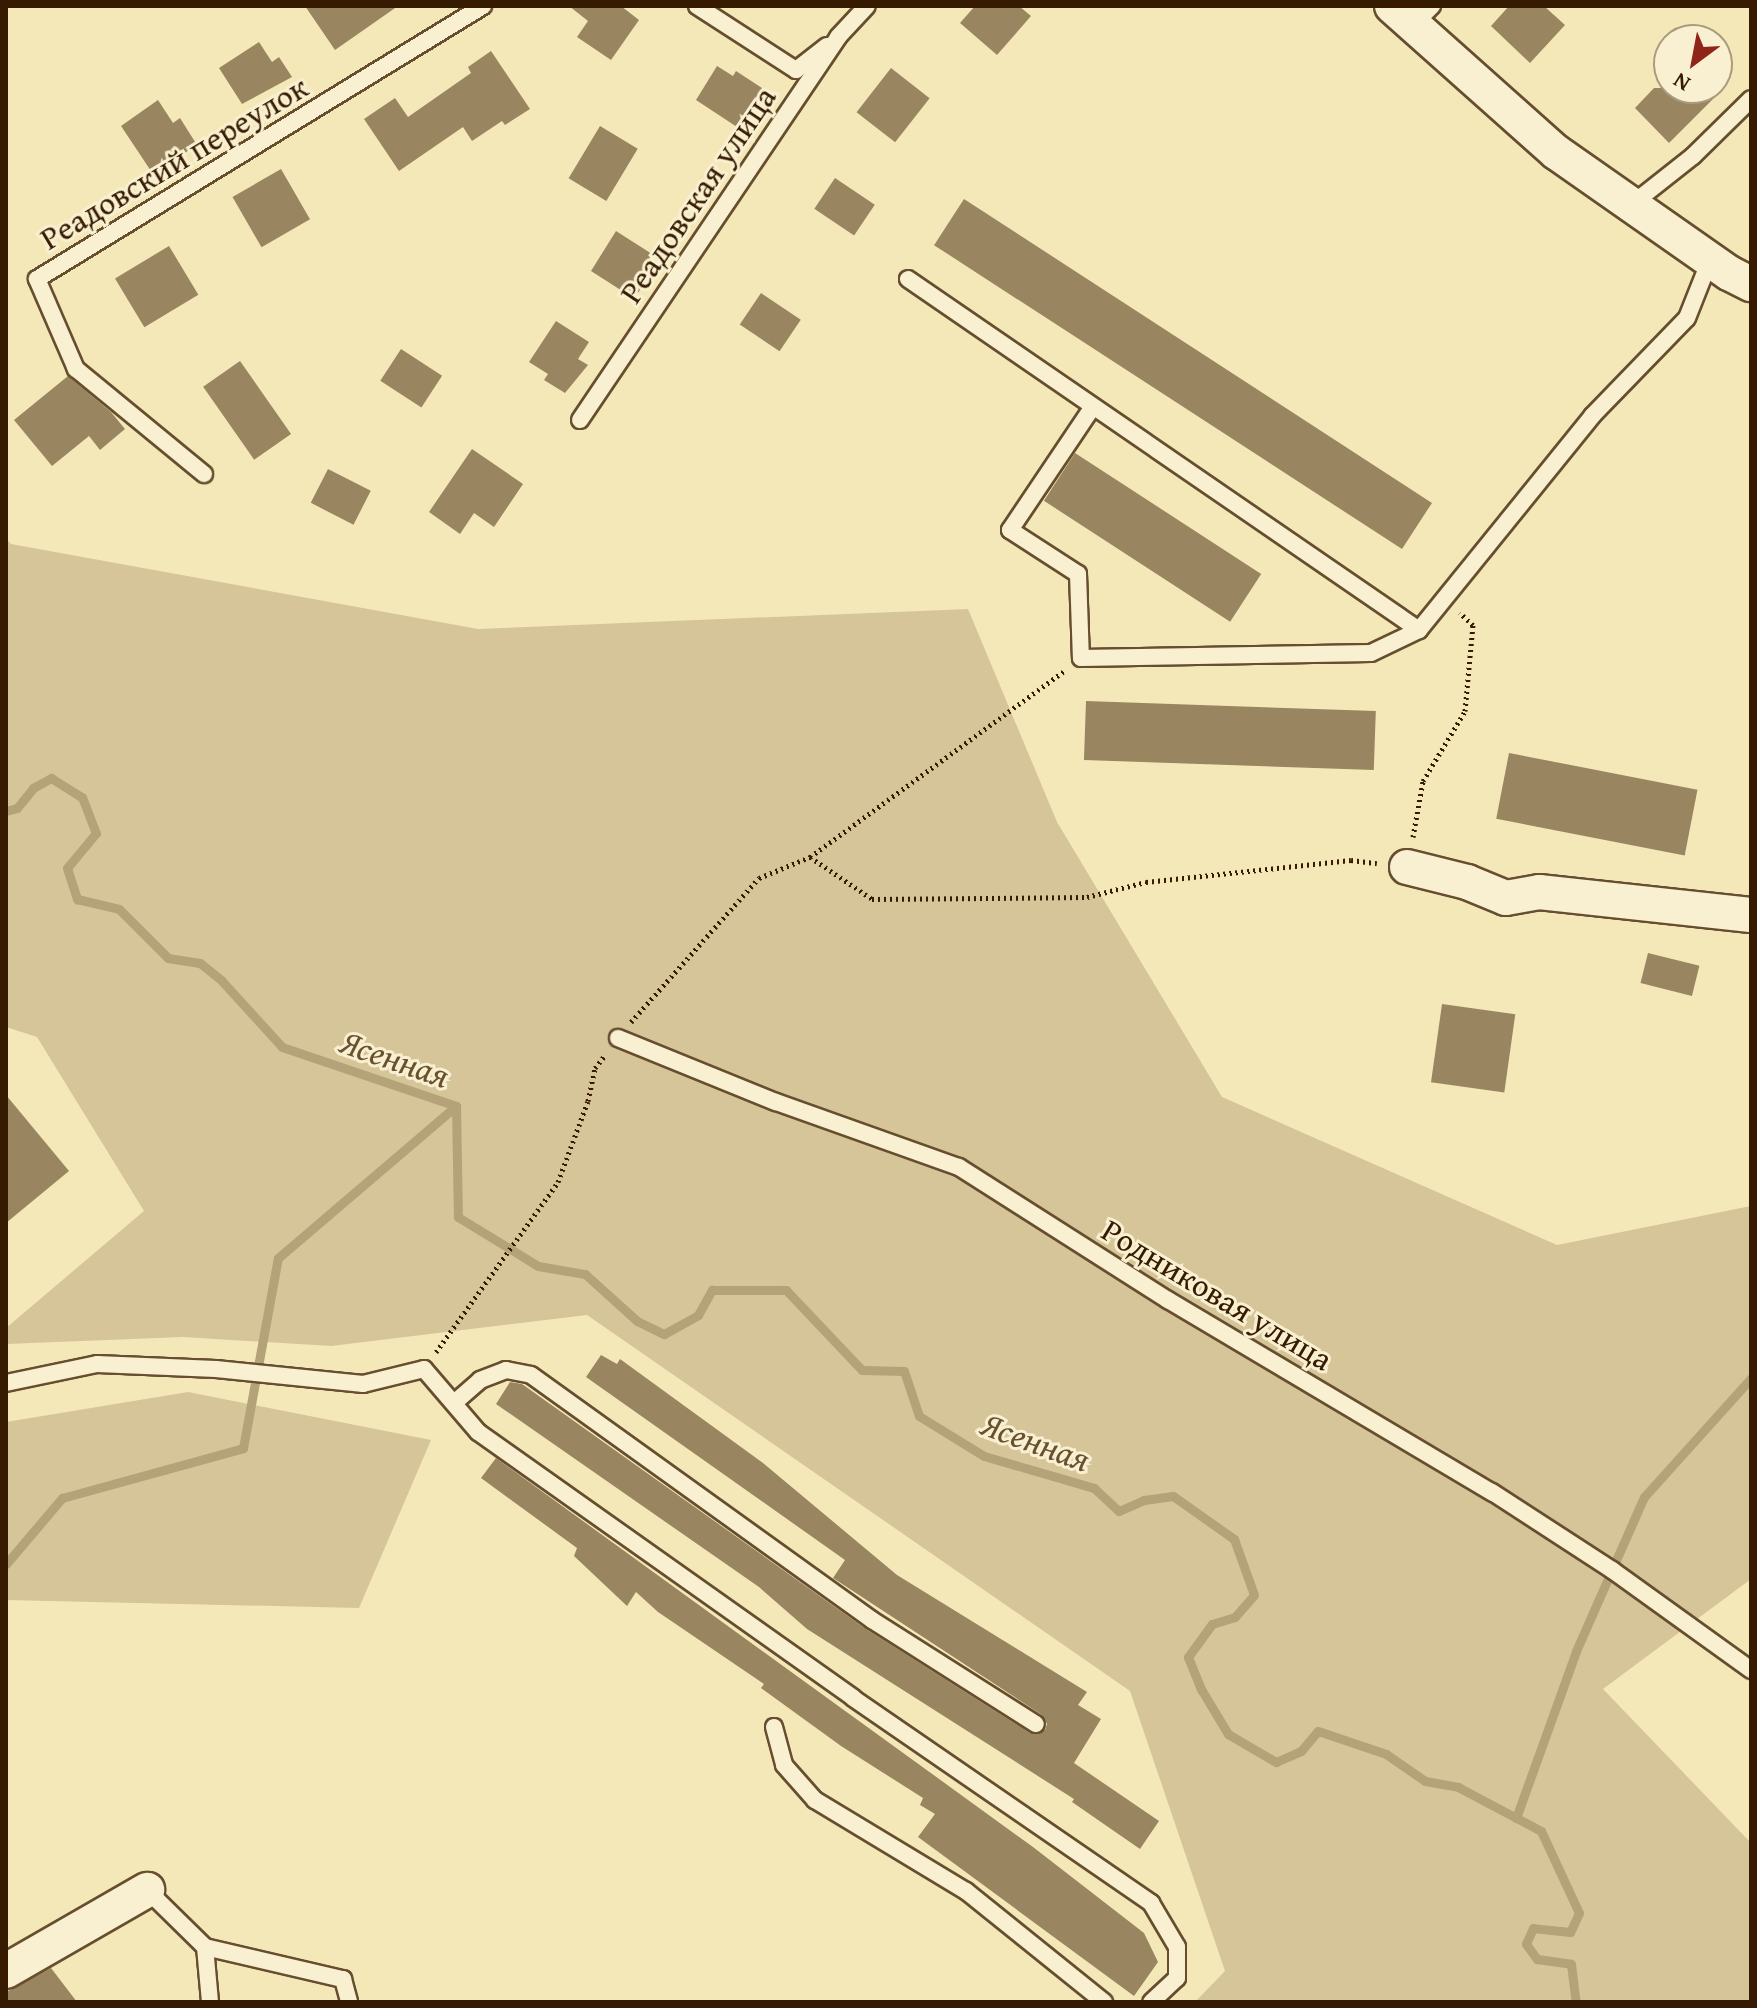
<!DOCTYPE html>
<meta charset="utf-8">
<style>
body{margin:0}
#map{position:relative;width:1757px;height:2008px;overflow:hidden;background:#f5e8b8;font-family:"Gentium Book Plus",serif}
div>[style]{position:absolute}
.green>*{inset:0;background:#d5c599}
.stream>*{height:9px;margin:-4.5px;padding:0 4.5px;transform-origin:4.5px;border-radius:4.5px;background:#b4a279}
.building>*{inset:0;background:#998660;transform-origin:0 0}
.path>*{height:5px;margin-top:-2.5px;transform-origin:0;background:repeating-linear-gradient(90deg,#361b00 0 2px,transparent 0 6px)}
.roads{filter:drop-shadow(2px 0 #664e2e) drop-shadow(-2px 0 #664e2e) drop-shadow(0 2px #664e2e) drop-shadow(0 -2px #664e2e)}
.lane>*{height:16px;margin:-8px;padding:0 8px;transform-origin:8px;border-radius:8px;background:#f8f0d1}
.street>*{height:34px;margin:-17px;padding:0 17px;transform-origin:17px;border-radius:17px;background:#f8f0d1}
span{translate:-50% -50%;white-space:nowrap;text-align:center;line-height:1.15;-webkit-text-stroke:6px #f8f0d1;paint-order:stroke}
.street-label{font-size:32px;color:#361b00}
.water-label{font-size:34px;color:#685130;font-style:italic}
.frame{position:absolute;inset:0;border:8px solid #361b00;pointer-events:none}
.north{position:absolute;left:1653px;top:24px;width:80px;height:80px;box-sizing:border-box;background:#f8f0d1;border:2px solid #aa9b7d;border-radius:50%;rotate:212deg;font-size:22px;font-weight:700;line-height:32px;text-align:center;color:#361b00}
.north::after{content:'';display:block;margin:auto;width:28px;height:36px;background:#8f2418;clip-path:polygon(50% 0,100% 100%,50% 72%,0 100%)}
</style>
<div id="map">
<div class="green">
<i style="clip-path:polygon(6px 539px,11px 544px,478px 629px,968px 609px,1057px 822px,1222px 1097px,1557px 1245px,1751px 1206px,1751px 1579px,1603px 1689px,1751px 1843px,1751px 2002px,1195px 2002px,1225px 1971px,1130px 1691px,587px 1315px,331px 1346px,183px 1337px,6px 1344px,6px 1328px,144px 1211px,37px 1037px,6px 1027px)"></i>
<i style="clip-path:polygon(188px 1392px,431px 1440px,359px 1608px,6px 1600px,6px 1422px)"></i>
</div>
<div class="stream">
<i style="left:6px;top:811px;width:11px;rotate:-15deg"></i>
<i style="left:17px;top:808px;width:26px;rotate:-51deg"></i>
<i style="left:33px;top:788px;width:21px;rotate:-29deg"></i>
<i style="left:51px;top:778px;width:36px;rotate:32deg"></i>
<i style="left:82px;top:797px;width:39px;rotate:69deg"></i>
<i style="left:96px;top:833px;width:45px;rotate:129.6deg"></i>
<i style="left:67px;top:868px;width:33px;rotate:72deg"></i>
<i style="left:77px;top:899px;width:43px;rotate:13.4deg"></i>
<i style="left:119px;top:909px;width:69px;rotate:45deg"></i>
<i style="left:168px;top:958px;width:32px;rotate:9deg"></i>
<i style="left:200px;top:963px;width:28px;rotate:39deg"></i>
<i style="left:222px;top:981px;width:89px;rotate:47.7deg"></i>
<i style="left:282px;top:1047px;width:184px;rotate:18.7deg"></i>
<i style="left:456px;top:1106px;width:111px;rotate:89deg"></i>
<i style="left:458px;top:1217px;width:94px;rotate:31.5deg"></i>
<i style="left:538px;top:1266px;width:48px;rotate:9.7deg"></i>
<i style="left:585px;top:1274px;width:70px;rotate:42.1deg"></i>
<i style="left:637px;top:1321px;width:30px;rotate:26deg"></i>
<i style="left:664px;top:1334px;width:39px;rotate:-29deg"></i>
<i style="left:698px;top:1315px;width:29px;rotate:-61deg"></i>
<i style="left:712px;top:1290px;width:74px"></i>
<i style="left:786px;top:1290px;width:110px;rotate:46.5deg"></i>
<i style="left:862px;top:1370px;width:42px;rotate:1.4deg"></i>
<i style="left:904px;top:1371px;width:47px;rotate:71.6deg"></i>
<i style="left:919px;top:1416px;width:76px;rotate:31.6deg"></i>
<i style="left:984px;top:1456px;width:115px;rotate:16.2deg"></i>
<i style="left:1094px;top:1488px;width:34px;rotate:43deg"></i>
<i style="left:1119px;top:1511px;width:27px;rotate:-24deg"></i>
<i style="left:1144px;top:1500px;width:29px;rotate:-8deg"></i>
<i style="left:1173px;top:1496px;width:75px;rotate:35.2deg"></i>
<i style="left:1234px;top:1539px;width:59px;rotate:70.3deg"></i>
<i style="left:1254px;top:1595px;width:29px;rotate:131deg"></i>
<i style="left:1235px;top:1617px;width:24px;rotate:163deg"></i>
<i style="left:1212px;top:1624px;width:41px;rotate:126deg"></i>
<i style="left:1188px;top:1657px;width:35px;rotate:68deg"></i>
<i style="left:1201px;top:1689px;width:52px;rotate:59deg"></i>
<i style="left:1228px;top:1734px;width:56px;rotate:30.3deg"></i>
<i style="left:1276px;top:1762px;width:27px;rotate:-24deg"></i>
<i style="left:1301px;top:1751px;width:26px;rotate:-50deg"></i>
<i style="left:1318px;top:1731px;width:72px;rotate:18.7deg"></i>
<i style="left:1386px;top:1754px;width:47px;rotate:34.7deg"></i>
<i style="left:1425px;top:1781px;width:34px;rotate:10deg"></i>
<i style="left:1458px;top:1787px;width:94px;rotate:27.9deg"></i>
<i style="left:1541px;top:1831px;width:90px;rotate:65.1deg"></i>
<i style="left:1579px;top:1913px;width:21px;rotate:115deg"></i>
<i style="left:1570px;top:1932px;width:37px;rotate:-174deg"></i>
<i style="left:1533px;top:1928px;width:17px;rotate:114deg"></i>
<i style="left:1526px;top:1944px;width:19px;rotate:54deg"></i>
<i style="left:1537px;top:1959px;width:34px;rotate:8deg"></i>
<i style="left:1571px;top:1964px;width:38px;rotate:83deg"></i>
<i style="left:6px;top:1564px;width:87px;rotate:-49.7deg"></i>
<i style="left:62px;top:1498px;width:188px;rotate:-15.4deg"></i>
<i style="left:243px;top:1448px;width:193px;rotate:-79.6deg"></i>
<i style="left:278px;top:1258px;width:234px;rotate:-40.5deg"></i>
<i style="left:1516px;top:1818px;width:177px;rotate:-70.2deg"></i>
<i style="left:1576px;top:1651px;width:168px;rotate:-66.2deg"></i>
<i style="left:1644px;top:1497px;width:160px;rotate:-48deg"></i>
</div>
<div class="building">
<i style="clip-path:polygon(305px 6px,398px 6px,335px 50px)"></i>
<i style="clip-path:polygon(569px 6px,621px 6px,639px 20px,611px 60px,577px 37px,588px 21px)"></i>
<i style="clip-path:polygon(975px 6px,1019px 6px,1031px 16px,997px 55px,960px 23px)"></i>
<i style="clip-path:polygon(1509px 6px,1544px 6px,1565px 25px,1530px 63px,1491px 26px)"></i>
<i style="clip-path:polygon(259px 42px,272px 62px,279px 57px,292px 77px,242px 104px,219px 68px)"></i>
<i style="clip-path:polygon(491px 51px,530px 109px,505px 125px,502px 121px,472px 141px,463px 127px,399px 171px,364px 119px,395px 98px,408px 117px,471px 73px,468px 67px)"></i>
<i style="clip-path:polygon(717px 66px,733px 76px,736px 71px,762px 88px,737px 127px,696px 100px)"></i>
<i style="left:891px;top:68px;width:49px;height:56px;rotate:38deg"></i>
<i style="clip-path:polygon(1654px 88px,1724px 88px,1669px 143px,1635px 108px)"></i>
<i style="clip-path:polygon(158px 100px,173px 123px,180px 118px,197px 145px,153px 174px,121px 126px)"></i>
<i style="left:600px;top:126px;width:44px;height:61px;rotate:31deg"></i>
<i style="left:281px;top:169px;width:58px;height:56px;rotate:60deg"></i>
<i style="left:835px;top:178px;width:48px;height:37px;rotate:34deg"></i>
<i style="left:964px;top:199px;width:558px;height:55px;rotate:33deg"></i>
<i style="clip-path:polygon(616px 231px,652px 254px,643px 269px,650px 274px,638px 293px,634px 291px,630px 296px,591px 271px)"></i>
<i style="left:169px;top:246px;width:57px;height:63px;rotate:59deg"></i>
<i style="left:761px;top:293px;width:48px;height:38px;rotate:34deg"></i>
<i style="clip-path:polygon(556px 321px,589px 342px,578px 359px,588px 365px,565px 393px,544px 380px,548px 374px,529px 362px)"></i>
<i style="left:401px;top:349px;width:49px;height:38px;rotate:33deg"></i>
<i style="left:240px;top:361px;width:89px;height:45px;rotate:55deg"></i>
<i style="clip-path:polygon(68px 376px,111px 412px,125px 429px,100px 450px,89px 436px,52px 466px,14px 420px)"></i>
<i style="clip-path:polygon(472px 449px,523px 484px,494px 527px,474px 513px,460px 534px,429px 512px)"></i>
<i style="left:1075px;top:453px;width:222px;height:57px;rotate:33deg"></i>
<i style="left:328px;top:469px;width:48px;height:38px;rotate:27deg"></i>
<i style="left:1086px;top:701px;width:290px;height:59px;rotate:2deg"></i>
<i style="left:1509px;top:753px;width:192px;height:67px;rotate:11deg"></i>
<i style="left:1648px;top:953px;width:53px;height:31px;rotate:14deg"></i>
<i style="left:1442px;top:1004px;width:74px;height:79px;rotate:8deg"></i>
<i style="clip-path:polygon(6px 1095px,69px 1171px,6px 1223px)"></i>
<i style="clip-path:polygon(601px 1355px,617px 1364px,620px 1359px,763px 1463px,897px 1575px,1087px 1692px,1078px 1705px,1101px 1719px,1074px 1763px,1159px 1821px,1140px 1849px,1072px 1802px,1074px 1799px,807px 1629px,759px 1587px,496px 1404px,510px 1382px,522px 1384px,866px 1629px,1030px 1733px,1045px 1730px,1047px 1724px,1042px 1715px,833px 1578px,845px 1560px,586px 1377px)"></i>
<i style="clip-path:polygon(496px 1458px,1033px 1847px,1144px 1933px,1158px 1962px,1134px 1996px,918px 1837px,935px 1814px,920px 1805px,923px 1798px,841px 1746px,761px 1688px,764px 1684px,658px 1612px,636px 1592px,627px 1606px,574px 1556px,577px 1548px,481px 1478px)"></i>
<i style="clip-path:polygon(51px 1968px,77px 2002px,6px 2002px,8px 1991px)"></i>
</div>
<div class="path">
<i style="left:1413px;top:837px;width:57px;rotate:-79.9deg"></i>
<i style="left:1423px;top:781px;width:82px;rotate:-59deg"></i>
<i style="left:1465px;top:711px;width:86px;rotate:-84.7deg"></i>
<i style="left:1473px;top:625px;width:18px;rotate:-137deg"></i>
<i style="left:810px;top:857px;width:75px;rotate:34.1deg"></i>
<i style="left:872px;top:899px;width:215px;rotate:-0.5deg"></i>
<i style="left:1087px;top:897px;width:61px;rotate:-14.3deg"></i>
<i style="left:1146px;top:882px;width:206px;rotate:-6.1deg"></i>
<i style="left:1351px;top:860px;width:26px;rotate:7deg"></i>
<i style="left:631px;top:1022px;width:193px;rotate:-48.4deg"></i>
<i style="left:759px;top:878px;width:55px;rotate:-22.4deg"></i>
<i style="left:810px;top:857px;width:315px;rotate:-36.2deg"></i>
<i style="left:436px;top:1352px;width:209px;rotate:-54.3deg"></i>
<i style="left:558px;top:1182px;width:86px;rotate:-69.7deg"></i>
<i style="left:588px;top:1101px;width:34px;rotate:-78deg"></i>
<i style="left:595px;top:1068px;width:16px;rotate:-52deg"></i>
</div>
<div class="roads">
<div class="lane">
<i style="left:697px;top:6px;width:118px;rotate:32.9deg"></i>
<i style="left:796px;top:70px;width:39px;rotate:-38deg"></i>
<i style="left:1413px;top:25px;width:27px;rotate:-45deg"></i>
<i style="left:1631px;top:205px;width:79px;rotate:-38.3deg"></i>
<i style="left:1693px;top:156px;width:81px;rotate:-44.5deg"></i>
<i style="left:908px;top:279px;width:620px;rotate:34.48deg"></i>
<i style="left:1419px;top:630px;width:275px;rotate:-51deg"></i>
<i style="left:1592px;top:416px;width:136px;rotate:-45.9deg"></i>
<i style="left:1687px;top:318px;width:62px;rotate:-68.4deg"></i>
<i style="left:1092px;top:408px;width:147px;rotate:123.9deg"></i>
<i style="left:1010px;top:530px;width:81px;rotate:32.9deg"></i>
<i style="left:1078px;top:574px;width:84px;rotate:88deg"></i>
<i style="left:1081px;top:658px;width:290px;rotate:-1deg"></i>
<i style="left:1371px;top:653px;width:53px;rotate:-25.6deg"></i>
<i style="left:580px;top:420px;width:462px;rotate:-56deg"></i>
<i style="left:838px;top:37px;width:42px;rotate:-46.9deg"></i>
<i style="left:204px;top:474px;width:166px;rotate:-140.6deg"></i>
<i style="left:76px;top:369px;width:98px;rotate:-113.4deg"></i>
<i style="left:37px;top:279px;width:523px;rotate:-31.47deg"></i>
<i style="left:618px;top:1038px;width:170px;rotate:22.1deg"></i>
<i style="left:776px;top:1102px;width:194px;rotate:19.6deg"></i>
<i style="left:959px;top:1167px;width:248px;rotate:32.5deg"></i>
<i style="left:1168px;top:1300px;width:377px;rotate:30.7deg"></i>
<i style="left:1492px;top:1492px;width:143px;rotate:33deg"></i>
<i style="left:1612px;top:1570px;width:171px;rotate:35.7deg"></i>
<i style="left:6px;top:1383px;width:93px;rotate:-11.8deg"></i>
<i style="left:97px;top:1364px;width:119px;rotate:2.4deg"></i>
<i style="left:216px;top:1369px;width:148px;rotate:5.8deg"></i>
<i style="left:363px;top:1384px;width:63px;rotate:-13.8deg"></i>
<i style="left:424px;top:1369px;width:83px;rotate:49.4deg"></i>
<i style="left:478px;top:1432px;width:460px;rotate:35.3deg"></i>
<i style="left:853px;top:1698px;width:362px;rotate:34.5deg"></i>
<i style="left:1151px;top:1903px;width:51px;rotate:59.4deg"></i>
<i style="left:1177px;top:1947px;width:31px;rotate:90deg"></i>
<i style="left:1177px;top:1978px;width:35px;rotate:137deg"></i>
<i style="left:454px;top:1403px;width:35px;rotate:-41deg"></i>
<i style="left:480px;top:1380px;width:28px;rotate:-21deg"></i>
<i style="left:506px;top:1370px;width:25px;rotate:11deg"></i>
<i style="left:531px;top:1375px;width:420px;rotate:35.7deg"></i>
<i style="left:872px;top:1620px;width:194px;rotate:32.4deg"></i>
<i style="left:774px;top:1727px;width:39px;rotate:75deg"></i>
<i style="left:784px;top:1765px;width:47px;rotate:48.5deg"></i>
<i style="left:815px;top:1800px;width:176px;rotate:31.1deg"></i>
<i style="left:966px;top:1891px;width:177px;rotate:38.8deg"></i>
<i style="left:147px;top:1890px;width:81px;rotate:44.5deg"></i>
<i style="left:205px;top:1947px;width:55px;rotate:84.8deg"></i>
<i style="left:205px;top:1947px;width:142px;rotate:13.1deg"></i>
<i style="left:343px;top:1979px;width:24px;rotate:75deg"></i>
</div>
<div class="street">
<i style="left:1392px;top:6px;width:220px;rotate:41.7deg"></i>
<i style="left:1556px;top:152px;width:211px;rotate:35deg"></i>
<i style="left:1729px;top:273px;width:25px;rotate:27deg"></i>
<i style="left:1407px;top:867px;width:62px;rotate:14deg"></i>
<i style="left:1467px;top:882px;width:42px;rotate:22.3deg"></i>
<i style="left:1506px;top:898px;width:34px;rotate:-10deg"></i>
<i style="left:1539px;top:892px;width:213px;rotate:6.2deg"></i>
<i style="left:6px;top:1971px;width:163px;rotate:-29.9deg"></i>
</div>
</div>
<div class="street-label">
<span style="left:174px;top:163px;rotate:-31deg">Реадовский переулок</span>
<span style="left:698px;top:195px;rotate:-56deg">Реадовская улица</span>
<span style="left:1217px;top:1295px;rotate:31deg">Родниковая улица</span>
</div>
<div class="water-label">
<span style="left:395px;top:1058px;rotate:19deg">Ясенная</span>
<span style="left:1036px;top:1441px;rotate:20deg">Ясенная</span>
</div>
<div class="frame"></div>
<div class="north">N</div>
</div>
